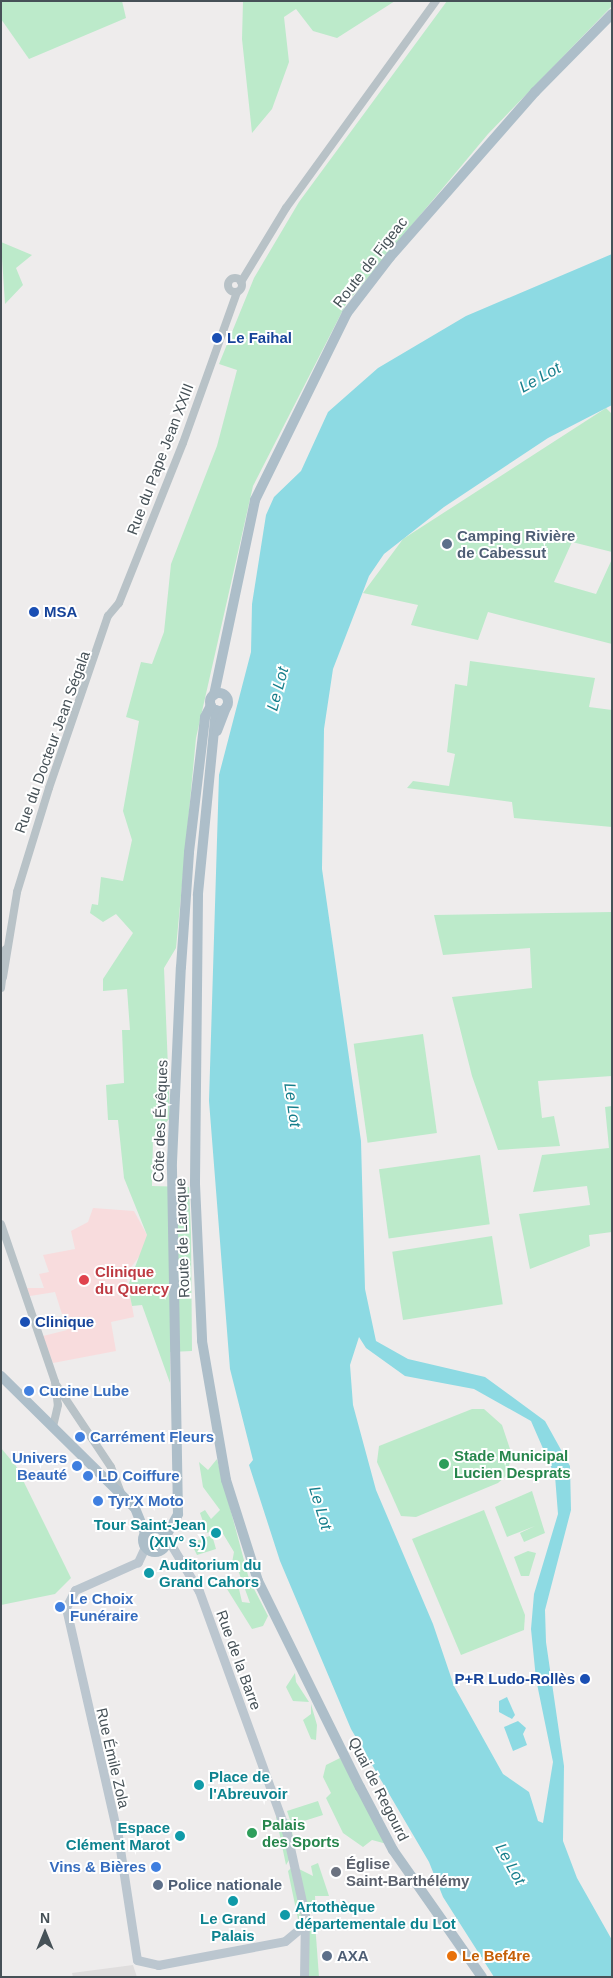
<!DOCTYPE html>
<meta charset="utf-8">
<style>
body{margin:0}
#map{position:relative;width:613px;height:1978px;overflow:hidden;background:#eeecec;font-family:Helvetica,sans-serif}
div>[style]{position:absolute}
.education>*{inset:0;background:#dfdddd}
.medical>*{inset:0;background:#f8dcdd}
.green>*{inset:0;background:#bceaca;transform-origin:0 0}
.water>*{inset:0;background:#8ddae3}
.tertiary>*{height:8px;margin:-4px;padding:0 4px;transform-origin:4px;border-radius:4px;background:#b8c2c7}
.tertiary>.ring{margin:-4px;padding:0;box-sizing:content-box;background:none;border:8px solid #b8c2c7;border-radius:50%}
.secondary>*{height:9px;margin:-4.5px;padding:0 4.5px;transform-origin:4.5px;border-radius:4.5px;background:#bbc6cf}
.primary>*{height:10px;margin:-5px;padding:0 5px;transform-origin:5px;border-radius:5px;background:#adbec9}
.primary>.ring{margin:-5px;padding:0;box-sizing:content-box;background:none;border:10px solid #adbec9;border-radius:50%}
.dots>*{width:14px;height:14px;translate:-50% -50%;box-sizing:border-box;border:2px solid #fff;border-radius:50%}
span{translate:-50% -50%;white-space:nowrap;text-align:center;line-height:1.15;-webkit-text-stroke:4px #fff;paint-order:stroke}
.street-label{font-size:15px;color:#465157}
.transit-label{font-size:15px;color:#164399;font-weight:700}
.left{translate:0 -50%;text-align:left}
.right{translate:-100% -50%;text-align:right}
.service-label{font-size:15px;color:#4e5e75;font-weight:700}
.health-label{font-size:15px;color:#be3a42;font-weight:700}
.shop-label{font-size:15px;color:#366cbe;font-weight:700}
.leisure-label{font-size:15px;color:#27864d;font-weight:700}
.culture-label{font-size:15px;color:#0d838f;font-weight:700}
.worship-label{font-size:15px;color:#5b616d;font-weight:700}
.food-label{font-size:15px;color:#c56008;font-weight:700}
.water-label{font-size:16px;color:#167e8b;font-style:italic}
.frame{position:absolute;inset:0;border:2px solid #465157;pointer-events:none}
.north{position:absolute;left:20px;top:1908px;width:50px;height:50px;-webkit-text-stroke:4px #fff;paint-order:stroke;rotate:0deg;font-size:14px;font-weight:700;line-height:20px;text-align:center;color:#465157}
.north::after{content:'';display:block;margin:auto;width:18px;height:22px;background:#465157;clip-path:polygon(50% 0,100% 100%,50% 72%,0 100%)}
</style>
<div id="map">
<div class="education">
<i style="clip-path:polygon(133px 1965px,137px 1977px,73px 1977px,72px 1973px)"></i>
</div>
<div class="medical">
<i style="clip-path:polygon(93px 1208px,134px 1211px,147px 1235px,144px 1250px,126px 1274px,134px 1317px,111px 1322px,116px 1351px,53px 1363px,43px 1336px,67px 1330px,55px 1292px,30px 1296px,27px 1288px,44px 1288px,39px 1274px,49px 1272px,43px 1255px,75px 1249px,71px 1231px,88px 1222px)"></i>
</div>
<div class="green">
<i style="clip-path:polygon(1px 1px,122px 1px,126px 18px,29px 59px,1px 19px)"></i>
<i style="clip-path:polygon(243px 1px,395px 1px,337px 38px,313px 31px,296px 9px,284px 17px,289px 62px,272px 109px,252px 133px,242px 39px)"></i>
<i style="clip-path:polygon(447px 1px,612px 1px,612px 6px,488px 134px,346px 304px,253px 486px,196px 738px,176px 948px,164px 968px,170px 1118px,153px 1137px,152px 1186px,189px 1187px,191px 1233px,192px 1351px,170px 1352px,170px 1383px,142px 1305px,132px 1306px,128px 1286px,147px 1235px,124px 1178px,118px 1120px,108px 1120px,106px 1085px,124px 1083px,122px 1030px,130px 1030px,127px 989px,103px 991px,103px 979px,133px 933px,116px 914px,103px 922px,90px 913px,92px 904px,98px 905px,101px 877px,123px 881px,132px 840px,123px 811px,139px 721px,126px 717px,141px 662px,152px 664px,164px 632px,171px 564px,217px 446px,237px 370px,219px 364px,254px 278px,299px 202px)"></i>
<i style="clip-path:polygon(1px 242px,32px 255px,16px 268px,23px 285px,5px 304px)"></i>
<i style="clip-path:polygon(606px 408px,612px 414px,612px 552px,572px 542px,554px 582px,596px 594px,612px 559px,612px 644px,488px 612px,478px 640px,411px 625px,418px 605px,363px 593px,403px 539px)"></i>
<i style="clip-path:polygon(470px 661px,595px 678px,589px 707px,612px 710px,612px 827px,514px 818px,512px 802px,407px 788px,413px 781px,449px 786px,455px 754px,447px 752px,455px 684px,467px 686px)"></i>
<i style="clip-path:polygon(612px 912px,612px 1076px,538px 1081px,542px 1118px,554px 1116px,560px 1146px,498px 1150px,472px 1076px,452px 997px,532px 988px,530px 948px,443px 955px,434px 915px)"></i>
<i style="left:423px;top:1034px;width:100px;height:70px;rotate:82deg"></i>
<i style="clip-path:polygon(612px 1106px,612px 1232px,589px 1235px,590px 1246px,530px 1269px,519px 1214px,590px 1205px,587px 1186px,533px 1192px,542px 1155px,609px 1148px,605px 1107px)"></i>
<i style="left:480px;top:1155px;width:70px;height:102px;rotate:82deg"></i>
<i style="left:492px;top:1236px;width:69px;height:101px;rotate:81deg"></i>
<i style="clip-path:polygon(472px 1409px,484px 1409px,502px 1425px,512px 1455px,506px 1476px,498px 1483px,416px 1517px,401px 1516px,377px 1462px,379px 1446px)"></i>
<i style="clip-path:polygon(1px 1448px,16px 1466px,71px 1578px,55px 1594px,1px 1605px)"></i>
<i style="clip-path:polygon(217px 1459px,249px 1579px,268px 1616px,263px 1626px,252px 1629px,227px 1589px,239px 1589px,242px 1602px,250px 1603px,238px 1570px,231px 1568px,234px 1552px,219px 1527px,207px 1533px,200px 1513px,205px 1510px,211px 1519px,220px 1510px,203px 1487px,199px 1462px,208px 1470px)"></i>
<i style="clip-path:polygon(532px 1491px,545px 1533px,524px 1542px,520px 1533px,535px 1526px,507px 1537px,495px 1507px)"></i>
<i style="clip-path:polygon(484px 1510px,525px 1615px,524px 1630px,461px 1655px,412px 1539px)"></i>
<i style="clip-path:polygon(212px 1535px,216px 1549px,197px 1555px,191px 1543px)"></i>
<i style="clip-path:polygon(528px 1551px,536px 1553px,529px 1576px,521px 1576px,514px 1557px)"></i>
<i style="clip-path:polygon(295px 1673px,296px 1682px,309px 1702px,293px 1701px,286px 1687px)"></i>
<i style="clip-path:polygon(311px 1704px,317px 1725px,316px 1740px,311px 1739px,303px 1720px,311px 1714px)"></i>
<i style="clip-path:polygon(340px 1758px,387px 1844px,372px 1840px,363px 1847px,343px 1833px,326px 1798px,331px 1793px,323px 1777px,326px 1765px)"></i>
<i style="clip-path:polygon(318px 1801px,323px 1815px,291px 1825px,295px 1850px,286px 1865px,276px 1817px,290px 1820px,287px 1811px)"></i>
<i style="clip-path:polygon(318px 1863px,329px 1896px,315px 1896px,316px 1912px,307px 1914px,299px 1924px,288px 1871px,293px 1866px,313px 1876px,311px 1866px)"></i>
<i style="clip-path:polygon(315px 1923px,319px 1977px,303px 1977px,308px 1924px)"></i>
</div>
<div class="water">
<i style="clip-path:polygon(evenodd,612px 254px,612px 405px,548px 438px,444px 507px,384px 554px,369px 576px,333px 669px,324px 729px,322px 869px,361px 1141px,365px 1289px,376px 1341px,408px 1359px,485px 1377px,545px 1421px,570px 1466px,571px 1510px,545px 1610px,546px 1642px,564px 1766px,563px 1841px,577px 1878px,612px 1940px,612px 1977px,494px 1977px,443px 1897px,429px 1862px,351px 1729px,280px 1561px,249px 1465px,253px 1460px,230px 1369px,209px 1101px,219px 775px,251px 652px,252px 604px,266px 515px,274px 497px,301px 471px,328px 412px,378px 368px,466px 316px,612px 254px,359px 1337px,366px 1348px,405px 1376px,474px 1389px,531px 1421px,555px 1476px,558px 1514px,534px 1594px,531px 1629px,536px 1679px,553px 1762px,543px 1823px,538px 1821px,529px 1792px,503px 1774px,454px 1686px,433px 1624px,376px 1490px,353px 1405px,350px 1365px,359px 1337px)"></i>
<i style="clip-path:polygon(507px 1697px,515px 1715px,512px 1719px,499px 1712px,499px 1701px)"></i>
<i style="clip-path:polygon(518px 1721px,526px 1728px,523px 1734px,527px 1745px,513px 1751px,504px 1727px)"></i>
</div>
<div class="tertiary">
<i class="ring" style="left:228px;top:278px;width:6px;height:6px"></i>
<i style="left:241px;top:282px;width:87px;rotate:-58.7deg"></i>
<i style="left:286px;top:208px;width:256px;rotate:-54.1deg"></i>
<i style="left:3px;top:977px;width:86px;rotate:-80.6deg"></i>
<i style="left:17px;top:892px;width:109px;rotate:-72.9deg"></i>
<i style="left:49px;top:788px;width:182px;rotate:-71.1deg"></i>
<i style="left:108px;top:616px;width:17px;rotate:-50deg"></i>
<i style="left:119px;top:603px;width:172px;rotate:-68.2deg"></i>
<i style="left:183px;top:443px;width:160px;rotate:-70.3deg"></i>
<i style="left:1px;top:988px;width:39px;rotate:-83deg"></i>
<i style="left:1px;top:1224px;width:167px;rotate:71.1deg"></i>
<i style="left:55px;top:1382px;width:23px;rotate:83deg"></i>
<i style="left:58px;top:1405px;width:22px;rotate:103deg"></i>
<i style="left:57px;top:1386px;width:97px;rotate:56.3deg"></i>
<i style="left:111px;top:1467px;width:30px;rotate:69deg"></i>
</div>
<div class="secondary">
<i style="left:167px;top:1538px;width:62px;rotate:58.9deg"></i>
<i style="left:199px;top:1591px;width:258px;rotate:70.1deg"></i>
<i style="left:287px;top:1834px;width:83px;rotate:77.5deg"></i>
<i style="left:305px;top:1915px;width:62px;rotate:90.9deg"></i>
<i style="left:145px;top:1547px;width:17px;rotate:115deg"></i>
<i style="left:138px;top:1562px;width:69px;rotate:156deg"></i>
<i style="left:75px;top:1590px;width:20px;rotate:117deg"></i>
<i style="left:66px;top:1608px;width:234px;rotate:77.2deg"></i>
<i style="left:118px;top:1836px;width:125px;rotate:81.3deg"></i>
<i style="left:137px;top:1960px;width:22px;rotate:13deg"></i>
<i style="left:158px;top:1965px;width:129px;rotate:-10.7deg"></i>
<i style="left:285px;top:1941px;width:25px;rotate:-40deg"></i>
</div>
<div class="primary">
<i class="ring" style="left:210px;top:693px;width:8px;height:8px"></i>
<i style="left:214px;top:695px;width:199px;rotate:-78.1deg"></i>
<i style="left:255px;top:500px;width:208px;rotate:-63.8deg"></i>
<i style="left:347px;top:313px;width:71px;rotate:-52.5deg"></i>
<i style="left:390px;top:257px;width:220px;rotate:-48.7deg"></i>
<i style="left:535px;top:92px;width:110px;rotate:-45.4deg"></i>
<i style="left:216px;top:710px;width:186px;rotate:95.6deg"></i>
<i style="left:198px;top:895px;width:289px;rotate:90.6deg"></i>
<i style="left:195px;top:1184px;width:157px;rotate:87.4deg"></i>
<i style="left:202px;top:1341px;width:141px;rotate:80.2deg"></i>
<i style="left:226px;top:1480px;width:106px;rotate:72.4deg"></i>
<i style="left:258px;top:1581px;width:230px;rotate:63.7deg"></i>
<i style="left:360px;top:1787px;width:71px;rotate:62.4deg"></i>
<i style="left:393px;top:1850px;width:155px;rotate:55deg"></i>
<i style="left:217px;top:731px;width:26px;rotate:-69deg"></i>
<i style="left:1px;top:1376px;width:188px;rotate:44.6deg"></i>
<i style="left:135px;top:1508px;width:27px;rotate:68deg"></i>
<i class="ring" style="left:143px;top:1528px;width:14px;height:14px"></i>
<i style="left:166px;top:1536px;width:25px;rotate:-61deg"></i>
<i style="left:178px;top:1514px;width:352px;rotate:-91deg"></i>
<i style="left:172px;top:1162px;width:195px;rotate:-87.4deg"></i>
<i style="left:181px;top:967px;width:115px;rotate:-86deg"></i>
<i style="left:189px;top:852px;width:136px;rotate:-83.2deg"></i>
<i style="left:205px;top:717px;width:13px;rotate:-63deg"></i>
</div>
<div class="dots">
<i style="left:217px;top:338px;background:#1a4fb4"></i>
<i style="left:447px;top:544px;background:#5c6f8a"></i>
<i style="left:34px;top:612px;background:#1a4fb4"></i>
<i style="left:84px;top:1280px;background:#e0444e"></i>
<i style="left:25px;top:1322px;background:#1a4fb4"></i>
<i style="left:29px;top:1391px;background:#3f7fe0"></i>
<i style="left:80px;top:1437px;background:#3f7fe0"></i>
<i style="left:444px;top:1464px;background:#2e9e5b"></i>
<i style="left:77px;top:1466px;background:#3f7fe0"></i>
<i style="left:88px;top:1476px;background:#3f7fe0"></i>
<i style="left:98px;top:1501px;background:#3f7fe0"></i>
<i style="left:216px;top:1533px;background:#0f9aa8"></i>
<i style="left:149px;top:1573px;background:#0f9aa8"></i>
<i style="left:60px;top:1607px;background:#3f7fe0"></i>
<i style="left:585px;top:1679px;background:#1a4fb4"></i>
<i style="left:199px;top:1785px;background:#0f9aa8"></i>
<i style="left:252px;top:1833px;background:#2e9e5b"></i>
<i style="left:180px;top:1836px;background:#0f9aa8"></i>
<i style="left:156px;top:1867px;background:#3f7fe0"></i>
<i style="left:336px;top:1872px;background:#6b7280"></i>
<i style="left:158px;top:1885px;background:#5c6f8a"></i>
<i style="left:233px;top:1901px;background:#0f9aa8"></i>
<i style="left:285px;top:1915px;background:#0f9aa8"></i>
<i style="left:327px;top:1956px;background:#5c6f8a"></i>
<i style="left:452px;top:1956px;background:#e8710a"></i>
</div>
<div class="street-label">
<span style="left:370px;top:262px;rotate:-52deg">Route de Figeac</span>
<span style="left:160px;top:459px;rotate:-69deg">Rue du Pape Jean XXIII</span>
<span style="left:52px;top:742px;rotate:-70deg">Rue du Docteur Jean Ségala</span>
<span style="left:160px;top:1121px;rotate:-88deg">Côte des Évêques</span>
<span style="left:182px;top:1238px;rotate:-92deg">Route de Laroque</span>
<span style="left:239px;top:1660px;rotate:70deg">Rue de la Barre</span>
<span style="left:113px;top:1758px;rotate:77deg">Rue Émile Zola</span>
<span style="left:379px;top:1789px;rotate:63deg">Quai de Regourd</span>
</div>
<div class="transit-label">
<span class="left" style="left:227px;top:338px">Le Faihal</span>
<span class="left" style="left:44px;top:612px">MSA</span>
<span class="left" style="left:35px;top:1322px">Clinique</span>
<span class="right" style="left:575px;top:1679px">P+R Ludo-Rollès</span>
</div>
<div class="service-label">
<span class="left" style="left:457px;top:544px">Camping Rivière<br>de Cabessut</span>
<span class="left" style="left:168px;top:1885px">Police nationale</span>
<span class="left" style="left:337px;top:1956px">AXA</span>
</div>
<div class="health-label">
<span class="left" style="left:95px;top:1280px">Clinique<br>du Quercy</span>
</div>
<div class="shop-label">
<span class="left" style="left:39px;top:1391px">Cucine Lube</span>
<span class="left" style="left:90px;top:1437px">Carrément Fleurs</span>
<span class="right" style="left:67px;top:1466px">Univers<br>Beauté</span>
<span class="left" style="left:98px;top:1476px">LD Coiffure</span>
<span class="left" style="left:108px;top:1501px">Tyr'X Moto</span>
<span class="left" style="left:70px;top:1607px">Le Choix<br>Funéraire</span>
<span class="right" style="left:146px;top:1867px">Vins &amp; Bières</span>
</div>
<div class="leisure-label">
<span class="left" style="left:454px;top:1464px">Stade Municipal<br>Lucien Desprats</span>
<span class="left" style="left:262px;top:1833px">Palais<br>des Sports</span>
</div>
<div class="culture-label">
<span class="right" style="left:206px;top:1533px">Tour Saint-Jean<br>(XIV° s.)</span>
<span class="left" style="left:159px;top:1573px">Auditorium du<br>Grand Cahors</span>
<span class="left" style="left:209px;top:1785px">Place de<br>l'Abreuvoir</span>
<span class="right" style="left:170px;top:1836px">Espace<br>Clément Marot</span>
<span class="left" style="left:295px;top:1915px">Artothèque<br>départementale du Lot</span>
<span style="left:233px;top:1927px">Le Grand<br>Palais</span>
</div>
<div class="worship-label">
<span class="left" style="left:346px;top:1872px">Église<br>Saint-Barthélémy</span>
</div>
<div class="food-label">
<span class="left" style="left:462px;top:1956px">Le Bef4re</span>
</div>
<div class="water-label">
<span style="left:540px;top:378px;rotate:-29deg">Le Lot</span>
<span style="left:278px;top:689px;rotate:-75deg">Le Lot</span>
<span style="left:292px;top:1105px;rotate:82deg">Le Lot</span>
<span style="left:320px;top:1508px;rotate:73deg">Le Lot</span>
<span style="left:510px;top:1864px;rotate:61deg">Le Lot</span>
</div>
<div class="frame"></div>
<div class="north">N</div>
</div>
